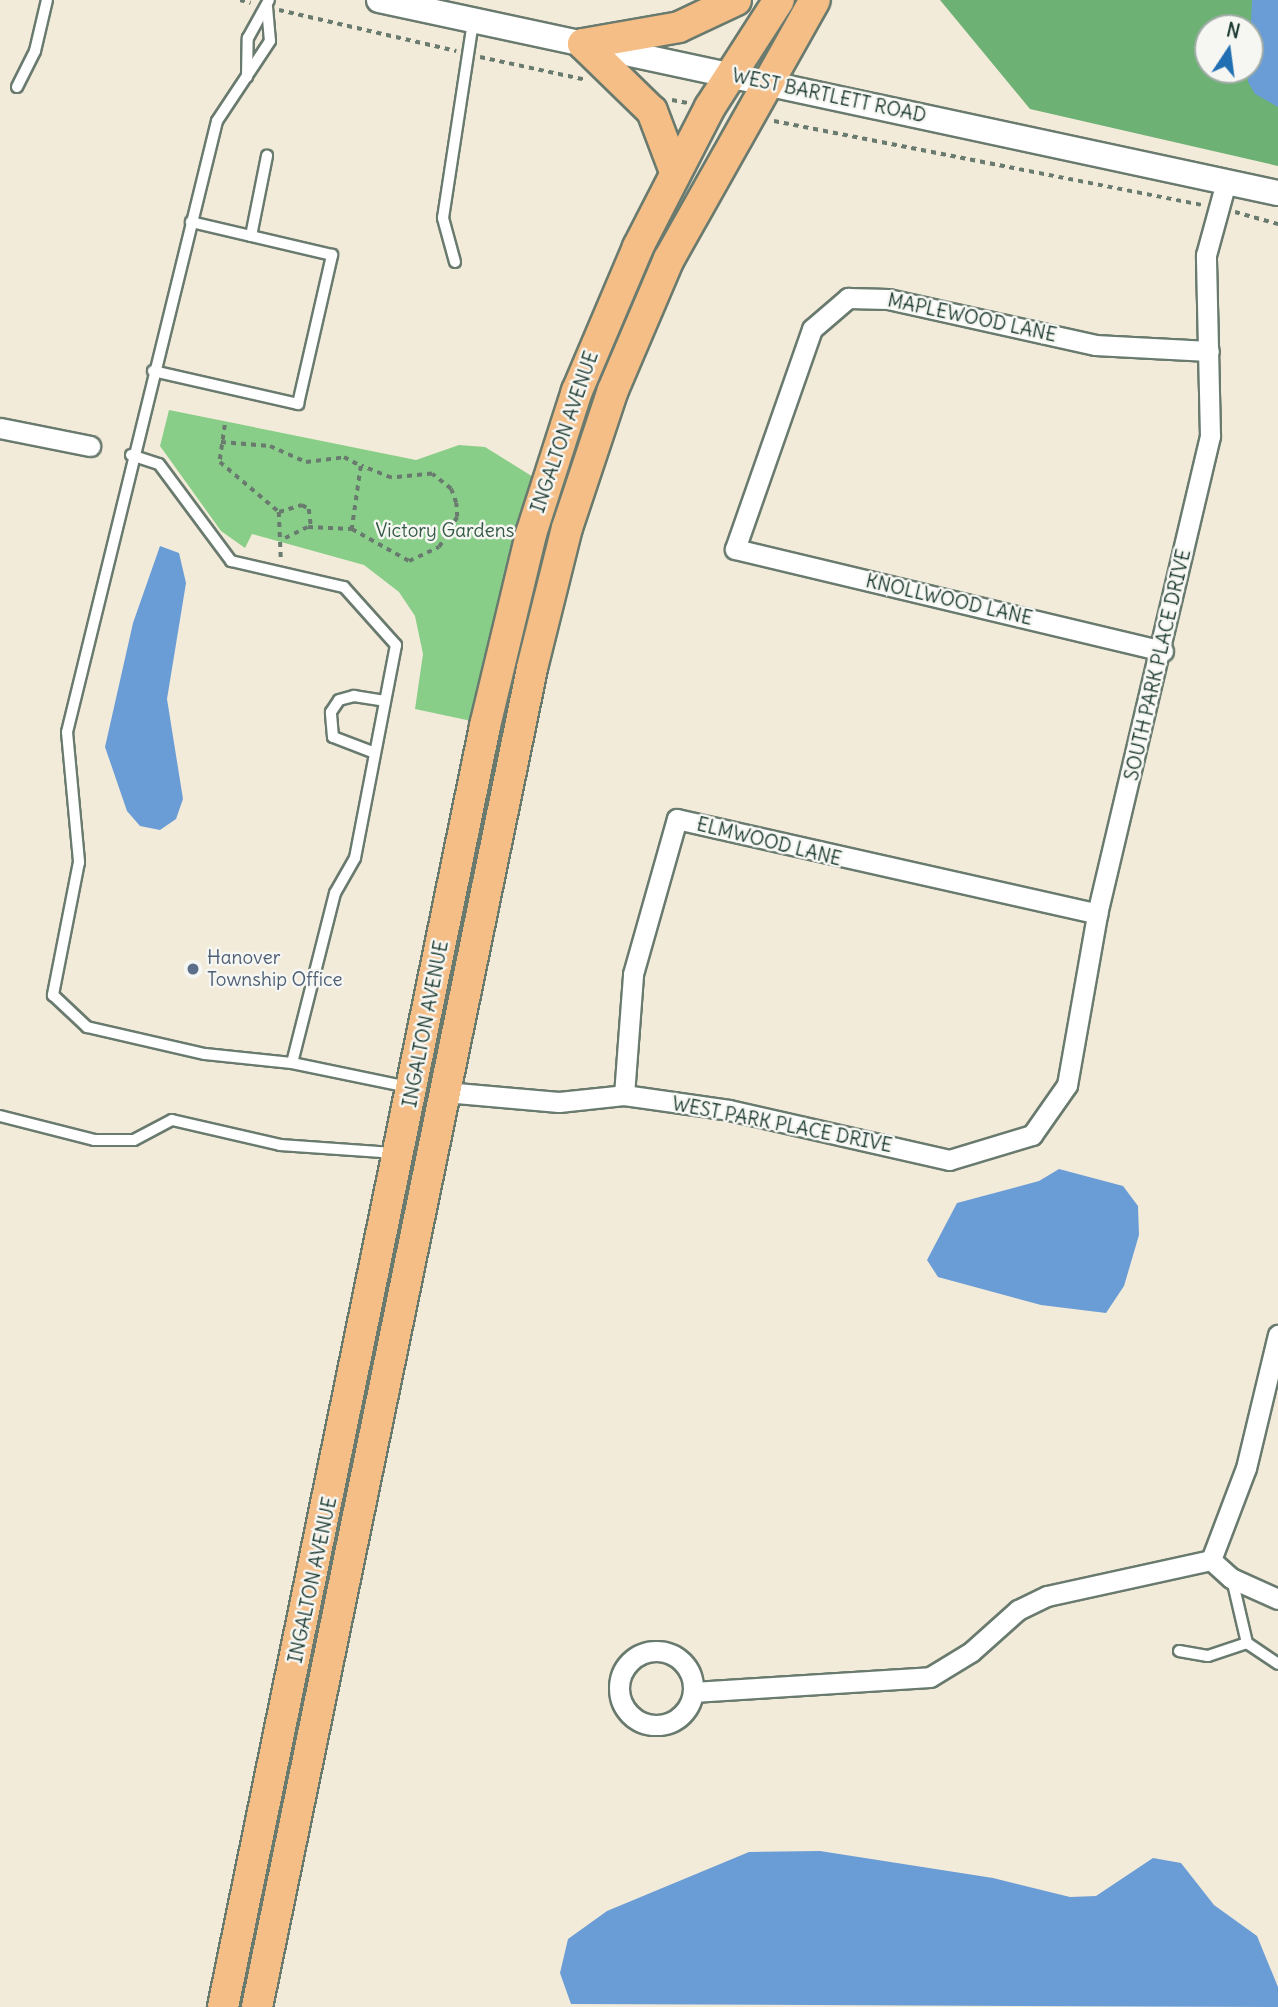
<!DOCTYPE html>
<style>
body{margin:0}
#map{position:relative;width:1278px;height:2007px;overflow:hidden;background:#f3ebda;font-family:Delius,sans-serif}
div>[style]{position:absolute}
.green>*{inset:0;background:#89ce88}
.forest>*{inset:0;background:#6eb174}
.water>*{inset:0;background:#6a9cd5}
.path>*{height:3.5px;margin-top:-1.75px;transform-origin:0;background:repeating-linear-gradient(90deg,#697a6e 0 5px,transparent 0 10px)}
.roads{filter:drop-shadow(2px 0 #697a6e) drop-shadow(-2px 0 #697a6e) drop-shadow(0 2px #697a6e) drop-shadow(0 -2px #697a6e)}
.service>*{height:10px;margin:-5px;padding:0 5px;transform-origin:5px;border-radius:5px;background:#fff}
.minor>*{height:19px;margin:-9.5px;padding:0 9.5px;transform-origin:9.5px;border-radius:9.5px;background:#fff}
.minor>.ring{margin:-9.5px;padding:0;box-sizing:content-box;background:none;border:19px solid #fff;border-radius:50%}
.tertiary>*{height:24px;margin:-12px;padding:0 12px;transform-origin:12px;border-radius:12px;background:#fff}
.primary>*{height:30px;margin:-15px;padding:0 15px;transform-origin:15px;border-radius:15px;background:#f6be87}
.dots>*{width:19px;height:19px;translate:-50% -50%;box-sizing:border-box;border:4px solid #f6f6f2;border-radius:50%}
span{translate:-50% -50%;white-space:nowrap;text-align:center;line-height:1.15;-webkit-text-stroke:5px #f6f6f2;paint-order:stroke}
.street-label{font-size:19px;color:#1f3d34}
.park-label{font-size:19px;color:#345a45}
.service-label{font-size:19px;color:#4e5e75}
.left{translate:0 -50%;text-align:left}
.north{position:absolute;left:1194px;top:14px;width:70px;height:70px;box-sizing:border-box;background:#f6f6f2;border:2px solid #a0aca6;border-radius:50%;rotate:13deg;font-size:19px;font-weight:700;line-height:28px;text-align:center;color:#1f3d34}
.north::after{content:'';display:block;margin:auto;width:24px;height:32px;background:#1f6fb2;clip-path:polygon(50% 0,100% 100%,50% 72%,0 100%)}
</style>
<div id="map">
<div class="green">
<i style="clip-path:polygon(169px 410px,416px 460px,459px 445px,485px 447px,538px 480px,476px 722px,415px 709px,423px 654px,415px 616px,399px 592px,364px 565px,252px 534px,245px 548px,221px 531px,160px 446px)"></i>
</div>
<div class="forest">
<i style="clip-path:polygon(evenodd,940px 0,1278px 0,1278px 166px,1030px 109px,940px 0,1208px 28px,1250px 28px,1250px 70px,1208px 70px,1208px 28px)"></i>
</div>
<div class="water">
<i style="clip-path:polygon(1252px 0,1278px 0,1278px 107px,1255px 94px,1248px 82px)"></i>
<i style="clip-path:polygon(160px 546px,179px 553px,186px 583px,167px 699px,183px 799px,176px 819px,160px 830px,140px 826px,127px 811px,105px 747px,133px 623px)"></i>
<i style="clip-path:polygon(1059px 1169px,1123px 1186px,1138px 1206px,1139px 1235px,1124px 1286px,1106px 1313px,1041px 1305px,938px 1277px,927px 1260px,957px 1203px,1039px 1181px)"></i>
<i style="clip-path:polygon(820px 1851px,993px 1878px,1070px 1897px,1096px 1896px,1153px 1858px,1181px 1863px,1214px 1905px,1257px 1936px,1278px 1987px,1278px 2007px,571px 2004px,560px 1973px,568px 1939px,607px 1911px,749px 1852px)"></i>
</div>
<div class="path">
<i style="left:240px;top:0;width:11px;rotate:15deg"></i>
<i style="left:279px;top:10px;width:182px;rotate:13deg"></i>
<i style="left:480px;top:57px;width:108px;rotate:12.2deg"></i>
<i style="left:672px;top:100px;width:16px;rotate:11deg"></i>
<i style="left:774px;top:121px;width:437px;rotate:11.1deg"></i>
<i style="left:1235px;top:212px;width:45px;rotate:15.6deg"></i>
<i style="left:225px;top:425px;width:37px;rotate:98deg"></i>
<i style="left:220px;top:462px;width:77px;rotate:40.3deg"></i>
<i style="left:279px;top:512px;width:46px;rotate:87.5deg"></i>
<i style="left:221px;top:442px;width:49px;rotate:4.7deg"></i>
<i style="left:270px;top:446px;width:39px;rotate:24deg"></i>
<i style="left:306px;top:462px;width:38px;rotate:-7deg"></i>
<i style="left:344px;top:457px;width:19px;rotate:28deg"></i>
<i style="left:279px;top:512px;width:24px;rotate:-17deg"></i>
<i style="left:302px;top:505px;width:8px;rotate:30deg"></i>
<i style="left:309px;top:509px;width:17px;rotate:83deg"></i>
<i style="left:285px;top:538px;width:25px;rotate:-26deg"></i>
<i style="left:308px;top:527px;width:44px;rotate:2.6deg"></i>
<i style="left:352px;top:529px;width:65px;rotate:29.3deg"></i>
<i style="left:409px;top:561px;width:33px;rotate:-25deg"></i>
<i style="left:439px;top:547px;width:35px;rotate:-59deg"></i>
<i style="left:457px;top:517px;width:14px;rotate:-94deg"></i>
<i style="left:456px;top:503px;width:15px;rotate:-110deg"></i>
<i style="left:451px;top:489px;width:24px;rotate:-142deg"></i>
<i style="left:432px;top:474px;width:41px;rotate:174.4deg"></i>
<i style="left:391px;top:478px;width:32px;rotate:-158deg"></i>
<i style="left:361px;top:466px;width:64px;rotate:98.1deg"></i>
</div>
<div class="roads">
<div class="service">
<i style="left:267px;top:7px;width:34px;rotate:85deg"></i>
<i style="left:270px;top:41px;width:96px;rotate:123.5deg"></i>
<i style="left:217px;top:121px;width:629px;rotate:103.79deg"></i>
<i style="left:67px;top:732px;width:131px;rotate:84.7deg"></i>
<i style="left:79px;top:862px;width:136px;rotate:101.1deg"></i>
<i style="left:53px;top:995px;width:47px;rotate:43.3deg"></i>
<i style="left:87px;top:1027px;width:121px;rotate:12.9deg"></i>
<i style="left:205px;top:1054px;width:87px;rotate:5.9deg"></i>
<i style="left:247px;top:77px;width:39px;rotate:-89deg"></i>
<i style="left:248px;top:38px;width:43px;rotate:-61.1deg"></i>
<i style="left:17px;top:87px;width:40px;rotate:-63.4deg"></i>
<i style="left:35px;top:51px;width:52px;rotate:-76.8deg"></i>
<i style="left:251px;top:236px;width:82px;rotate:-78.7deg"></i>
<i style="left:455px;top:262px;width:46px;rotate:-105.3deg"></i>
<i style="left:443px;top:218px;width:198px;rotate:-81.3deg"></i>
<i style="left:153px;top:371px;width:149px;rotate:12.8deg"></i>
<i style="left:298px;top:404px;width:153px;rotate:-77.1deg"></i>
<i style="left:332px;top:255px;width:145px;rotate:-166.8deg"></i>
<i style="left:131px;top:455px;width:29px;rotate:18deg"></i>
<i style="left:159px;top:464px;width:121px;rotate:53.4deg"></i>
<i style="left:231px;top:561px;width:116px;rotate:13deg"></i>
<i style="left:344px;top:587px;width:78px;rotate:48.1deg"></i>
<i style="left:396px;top:645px;width:217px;rotate:100.9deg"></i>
<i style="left:355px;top:858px;width:40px;rotate:119.7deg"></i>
<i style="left:335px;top:893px;width:175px;rotate:104.2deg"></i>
<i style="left:292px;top:1063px;width:118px;rotate:11.7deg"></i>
<i style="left:375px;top:753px;width:45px;rotate:-159.1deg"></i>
<i style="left:333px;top:737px;width:25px;rotate:-95deg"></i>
<i style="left:331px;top:712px;width:14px;rotate:-56deg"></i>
<i style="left:339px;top:700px;width:16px;rotate:-15deg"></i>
<i style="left:354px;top:696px;width:31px;rotate:9deg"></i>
<i style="left:0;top:1116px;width:97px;rotate:14.3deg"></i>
<i style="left:94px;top:1140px;width:40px"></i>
<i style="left:134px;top:1140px;width:43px;rotate:-27.8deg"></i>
<i style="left:172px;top:1120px;width:111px;rotate:13deg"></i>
<i style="left:280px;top:1145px;width:113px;rotate:4deg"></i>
<i style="left:1232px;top:1579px;width:66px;rotate:76.8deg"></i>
<i style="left:1247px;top:1643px;width:37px;rotate:34deg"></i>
<i style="left:1179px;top:1651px;width:29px;rotate:10deg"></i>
<i style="left:1208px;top:1656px;width:41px;rotate:-18.4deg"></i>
</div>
<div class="minor">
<i style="left:0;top:428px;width:92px;rotate:11.3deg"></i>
<i style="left:1163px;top:651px;width:440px;rotate:-166.6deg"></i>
<i style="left:735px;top:549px;width:233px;rotate:-70.7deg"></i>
<i style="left:812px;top:329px;width:48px;rotate:-40.7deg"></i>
<i style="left:848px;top:298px;width:40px;rotate:1.4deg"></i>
<i style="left:888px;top:299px;width:212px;rotate:12.5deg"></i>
<i style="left:1095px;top:345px;width:114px;rotate:3deg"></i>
<i style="left:445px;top:1092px;width:114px;rotate:5deg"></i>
<i style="left:559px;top:1102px;width:65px;rotate:-6.1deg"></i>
<i style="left:624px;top:1095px;width:106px;rotate:8.1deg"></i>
<i style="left:729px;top:1110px;width:226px;rotate:12.8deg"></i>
<i style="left:949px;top:1160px;width:87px;rotate:-16.8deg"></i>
<i style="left:1032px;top:1135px;width:61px;rotate:-55deg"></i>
<i style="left:1067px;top:1085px;width:174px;rotate:-80deg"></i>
<i style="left:1097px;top:914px;width:491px;rotate:-76.7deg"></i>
<i style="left:1210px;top:436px;width:181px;rotate:-91.3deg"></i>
<i style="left:1206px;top:255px;width:76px;rotate:-74.7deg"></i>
<i style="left:624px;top:1095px;width:121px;rotate:-85.7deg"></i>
<i style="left:633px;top:974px;width:161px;rotate:-74.2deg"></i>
<i style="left:677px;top:819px;width:431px;rotate:12.7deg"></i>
<i style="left:1211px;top:1560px;width:98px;rotate:-69.2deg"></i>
<i style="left:1246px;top:1468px;width:137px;rotate:-76.5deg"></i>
<i class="ring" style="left:619px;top:1651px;width:55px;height:55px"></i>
<i style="left:693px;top:1692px;width:237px;rotate:-3.6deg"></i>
<i style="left:930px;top:1677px;width:48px;rotate:-31.4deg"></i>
<i style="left:971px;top:1652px;width:63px;rotate:-41.8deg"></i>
<i style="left:1018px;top:1610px;width:32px;rotate:-26deg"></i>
<i style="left:1047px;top:1596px;width:168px;rotate:-12.4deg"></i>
<i style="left:1211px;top:1560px;width:27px;rotate:42deg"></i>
<i style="left:1231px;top:1578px;width:51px;rotate:24.1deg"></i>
</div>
<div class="tertiary">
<i style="left:379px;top:0;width:919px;rotate:12.12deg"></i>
</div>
<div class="primary">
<i style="left:583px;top:44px;width:96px;rotate:44.2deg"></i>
<i style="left:652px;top:111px;width:65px;rotate:69.3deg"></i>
<i style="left:583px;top:44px;width:97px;rotate:-10deg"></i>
<i style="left:679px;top:27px;width:63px;rotate:-25.3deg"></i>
<i style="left:223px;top:2007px;width:1308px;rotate:-78.44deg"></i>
<i style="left:485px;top:726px;width:197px;rotate:-76.5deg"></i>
<i style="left:531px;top:534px;width:150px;rotate:-72.2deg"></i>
<i style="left:577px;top:391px;width:156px;rotate:-67deg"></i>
<i style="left:638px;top:247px;width:157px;rotate:-62.8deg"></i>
<i style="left:710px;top:107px;width:127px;rotate:-57.2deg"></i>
<i style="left:257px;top:2007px;width:1367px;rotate:-78.39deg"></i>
<i style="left:532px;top:668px;width:144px;rotate:-76deg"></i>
<i style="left:567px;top:528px;width:145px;rotate:-71.6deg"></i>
<i style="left:613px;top:390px;width:142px;rotate:-66.9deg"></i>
<i style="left:669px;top:259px;width:297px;rotate:-60.6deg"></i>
</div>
</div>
<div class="dots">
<i style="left:193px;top:969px;background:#5c6f8a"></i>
</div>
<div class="street-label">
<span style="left:829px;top:96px;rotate:12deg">WEST BARTLETT ROAD</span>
<span style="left:972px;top:318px;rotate:12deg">MAPLEWOOD LANE</span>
<span style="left:565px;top:432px;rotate:-71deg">INGALTON AVENUE</span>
<span style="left:949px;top:600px;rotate:13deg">KNOLLWOOD LANE</span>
<span style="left:1158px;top:665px;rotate:-77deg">SOUTH PARK PLACE DRIVE</span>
<span style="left:769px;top:842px;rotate:14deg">ELMWOOD LANE</span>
<span style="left:426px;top:1024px;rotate:-79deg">INGALTON AVENUE</span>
<span style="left:782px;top:1125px;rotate:11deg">WEST PARK PLACE DRIVE</span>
<span style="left:313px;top:1580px;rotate:-78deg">INGALTON AVENUE</span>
</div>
<div class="park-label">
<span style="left:445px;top:531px">Victory Gardens</span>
</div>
<div class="service-label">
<span class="left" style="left:207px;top:969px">Hanover<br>Township Office</span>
</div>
<div class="north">N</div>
</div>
